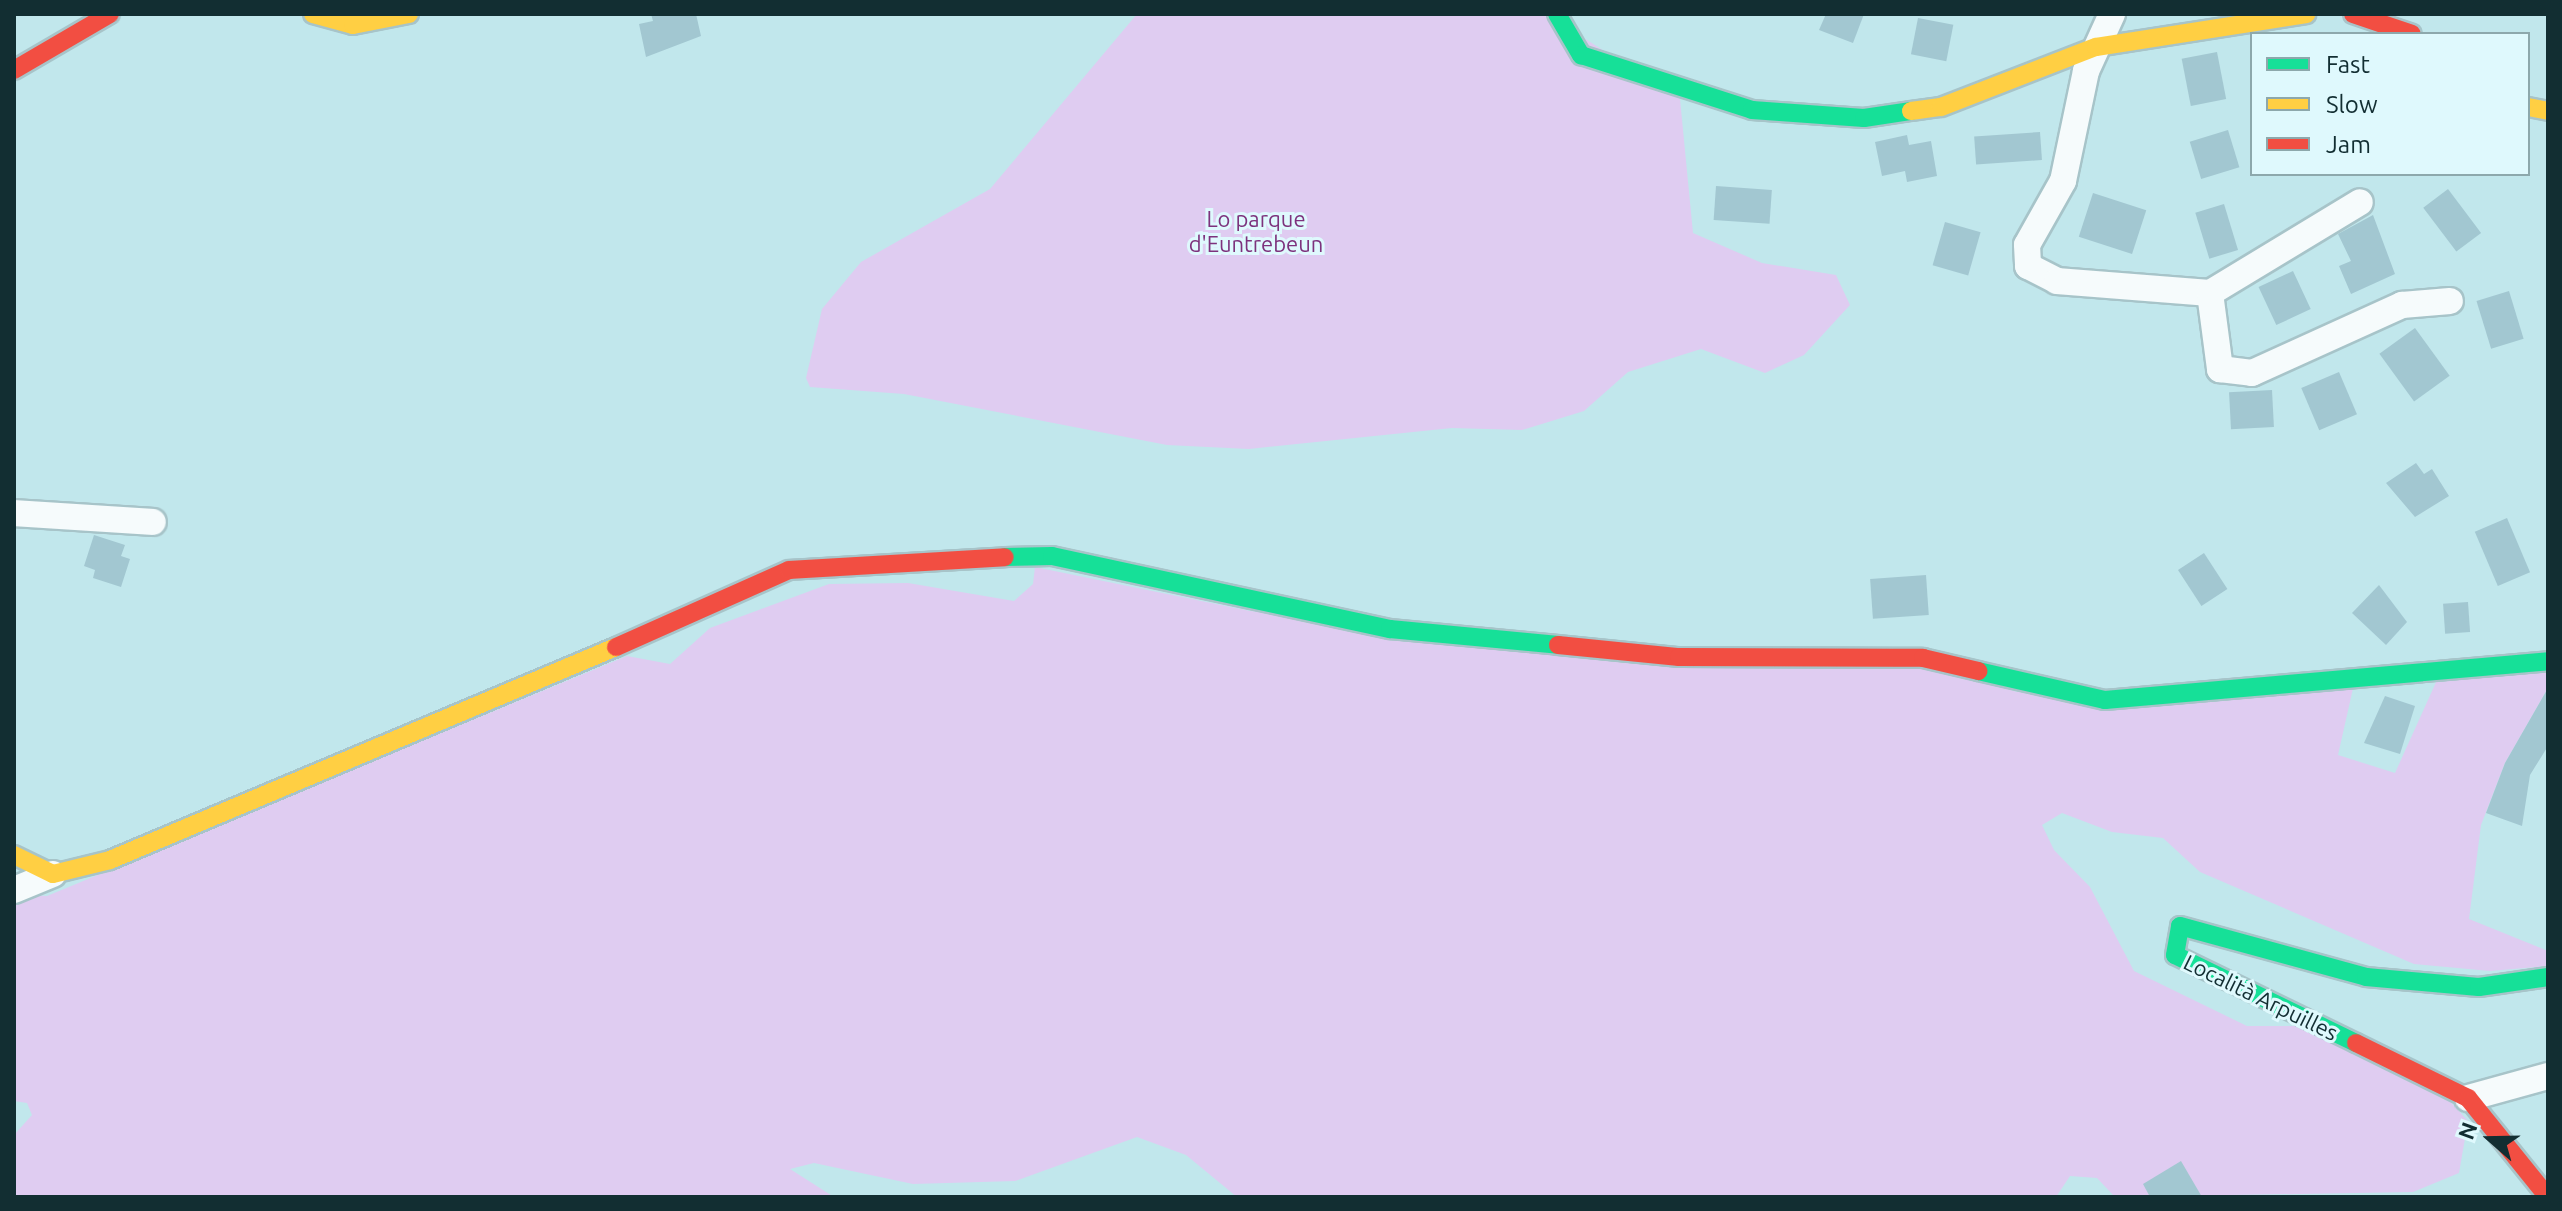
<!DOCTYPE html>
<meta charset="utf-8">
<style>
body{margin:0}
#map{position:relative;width:2562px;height:1211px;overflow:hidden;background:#c1e7ec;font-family:Ubuntu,sans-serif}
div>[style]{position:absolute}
.green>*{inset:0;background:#dfccf1}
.building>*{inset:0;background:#a2c7d1;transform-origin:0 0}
.roads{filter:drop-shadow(2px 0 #a7c4c9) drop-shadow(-2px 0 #a7c4c9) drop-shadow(0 2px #a7c4c9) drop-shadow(0 -2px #a7c4c9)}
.street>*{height:26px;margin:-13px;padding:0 13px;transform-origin:13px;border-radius:13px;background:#f6fbfc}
.fast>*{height:18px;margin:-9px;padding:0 9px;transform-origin:9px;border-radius:9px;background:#16e098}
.slow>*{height:18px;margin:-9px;padding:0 9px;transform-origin:9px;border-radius:9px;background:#ffcf43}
.jam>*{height:18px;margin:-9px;padding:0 9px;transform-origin:9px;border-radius:9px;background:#f24e42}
span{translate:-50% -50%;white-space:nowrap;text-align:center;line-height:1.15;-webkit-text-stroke:6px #dff9fd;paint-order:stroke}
.park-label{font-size:22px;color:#7d327d}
.street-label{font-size:22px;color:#122e32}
.frame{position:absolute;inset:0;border:16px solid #122e32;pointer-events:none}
.legend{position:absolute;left:2250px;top:32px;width:280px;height:144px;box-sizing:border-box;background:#dff9fd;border:2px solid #8da8ac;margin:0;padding:10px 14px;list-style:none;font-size:24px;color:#122e32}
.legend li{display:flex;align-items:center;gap:16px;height:40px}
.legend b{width:40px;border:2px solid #8da8ac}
.north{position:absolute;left:2450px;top:1099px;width:80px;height:80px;-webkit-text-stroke:6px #dff9fd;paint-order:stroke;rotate:290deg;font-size:22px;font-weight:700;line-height:32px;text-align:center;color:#122e32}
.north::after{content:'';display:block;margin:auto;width:28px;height:36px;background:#122e32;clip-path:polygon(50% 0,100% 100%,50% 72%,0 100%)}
</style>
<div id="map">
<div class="green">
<i style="clip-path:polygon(1137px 14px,1546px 14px,1680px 99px,1693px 233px,1762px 263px,1836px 275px,1850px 305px,1804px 355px,1765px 373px,1701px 349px,1628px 372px,1584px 411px,1522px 430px,1452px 428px,1249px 449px,1167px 445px,904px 394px,810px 387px,806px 378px,822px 309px,861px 262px,990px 189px)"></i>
<i style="clip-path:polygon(1035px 567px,1250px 611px,1939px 668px,2017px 692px,2354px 684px,2338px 755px,2395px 773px,2437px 680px,2548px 671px,2548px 688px,2505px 763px,2481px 825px,2469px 919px,2548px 951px,2548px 966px,2490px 971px,2414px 964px,2200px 872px,2163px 838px,2112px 832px,2062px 813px,2042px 825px,2054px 850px,2090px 887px,2134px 971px,2247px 1026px,2301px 1026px,2447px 1098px,2468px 1121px,2459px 1173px,2413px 1192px,2115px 1197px,2097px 1178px,2070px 1176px,2056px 1197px,1237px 1197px,1186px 1155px,1137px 1137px,1015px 1181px,913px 1184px,814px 1163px,790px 1169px,834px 1197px,14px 1197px,14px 1135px,32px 1115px,27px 1103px,14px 1101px,14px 894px,47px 896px,627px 656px,670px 664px,710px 628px,829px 584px,908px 583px,1014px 601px,1033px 584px)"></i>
</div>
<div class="building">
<i style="clip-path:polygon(651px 14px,696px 14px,701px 36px,646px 57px,639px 24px,653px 21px)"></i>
<i style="clip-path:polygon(1826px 14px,1864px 14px,1853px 43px,1819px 30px)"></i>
<i style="left:1918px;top:18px;width:36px;height:37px;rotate:11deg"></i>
<i style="left:2217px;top:52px;width:48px;height:36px;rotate:79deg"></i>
<i style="left:2228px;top:130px;width:39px;height:40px;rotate:73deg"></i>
<i style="left:2040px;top:132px;width:28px;height:66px;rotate:86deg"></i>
<i style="clip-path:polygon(1907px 135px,1909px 145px,1931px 141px,1937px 176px,1907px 182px,1905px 171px,1882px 176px,1875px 142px)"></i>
<i style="left:1716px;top:186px;width:56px;height:34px;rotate:4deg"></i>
<i style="left:2448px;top:189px;width:55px;height:31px;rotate:53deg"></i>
<i style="left:2093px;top:193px;width:56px;height:46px;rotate:18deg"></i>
<i style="left:2224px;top:204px;width:48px;height:30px;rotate:73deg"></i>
<i style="clip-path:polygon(2373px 215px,2395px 274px,2351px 294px,2339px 266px,2351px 261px,2338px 234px)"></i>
<i style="left:1945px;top:222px;width:37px;height:45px;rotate:16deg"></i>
<i style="left:2293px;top:271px;width:42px;height:38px;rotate:65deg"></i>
<i style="left:2509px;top:291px;width:50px;height:34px;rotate:73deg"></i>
<i style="left:2415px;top:328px;width:59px;height:44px;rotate:54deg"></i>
<i style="left:2339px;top:372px;width:46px;height:41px;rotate:67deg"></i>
<i style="left:2272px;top:390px;width:37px;height:43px;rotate:87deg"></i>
<i style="clip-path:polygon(2416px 463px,2424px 474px,2432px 469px,2449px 496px,2415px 517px,2386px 483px)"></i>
<i style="left:2507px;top:518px;width:59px;height:35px;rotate:67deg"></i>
<i style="clip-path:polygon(94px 535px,125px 545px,121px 556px,130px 559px,121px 587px,93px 578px,95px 570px,84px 566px)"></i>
<i style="left:2204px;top:553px;width:43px;height:31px;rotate:57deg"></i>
<i style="left:1926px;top:575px;width:40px;height:56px;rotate:86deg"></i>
<i style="clip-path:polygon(2379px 585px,2407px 622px,2386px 645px,2352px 613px)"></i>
<i style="left:2468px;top:602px;width:30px;height:25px;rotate:86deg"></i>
<i style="clip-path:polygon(2548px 688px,2548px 746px,2530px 775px,2522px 826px,2486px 813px,2505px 763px)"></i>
<i style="clip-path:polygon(2385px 696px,2415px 706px,2400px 754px,2364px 743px)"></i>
<i style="clip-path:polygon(2181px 1161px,2202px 1197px,2150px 1197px,2143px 1184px)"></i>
</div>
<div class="roads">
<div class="street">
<i style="left:2112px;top:14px;width:63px;rotate:114.5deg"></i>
<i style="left:2086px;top:71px;width:112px;rotate:101.8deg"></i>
<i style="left:2063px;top:181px;width:73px;rotate:119.4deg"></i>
<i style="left:2027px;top:245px;width:21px;rotate:87deg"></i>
<i style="left:2028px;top:266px;width:33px;rotate:27deg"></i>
<i style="left:2057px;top:281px;width:153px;rotate:4.5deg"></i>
<i style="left:2210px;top:293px;width:77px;rotate:82.5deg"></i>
<i style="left:2220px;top:369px;width:32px;rotate:7deg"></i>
<i style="left:2252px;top:373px;width:165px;rotate:-24.4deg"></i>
<i style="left:2402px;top:305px;width:48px;rotate:-4.8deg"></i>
<i style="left:2210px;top:293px;width:175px;rotate:-31.2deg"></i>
<i style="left:14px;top:513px;width:139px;rotate:3.7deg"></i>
<i style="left:14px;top:890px;width:42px;rotate:-22.3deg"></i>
<i style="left:2468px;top:1098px;width:83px;rotate:-15.4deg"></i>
</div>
<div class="fast">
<i style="left:1557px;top:14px;width:48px;rotate:59.7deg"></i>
<i style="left:1581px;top:55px;width:180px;rotate:17.8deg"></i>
<i style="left:1752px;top:110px;width:112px;rotate:4.1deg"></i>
<i style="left:1864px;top:118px;width:48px;rotate:-8.5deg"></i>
<i style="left:1005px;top:557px;width:47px;rotate:-1.2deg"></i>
<i style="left:1052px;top:556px;width:346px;rotate:12.2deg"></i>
<i style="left:1390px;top:629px;width:169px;rotate:5.4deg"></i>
<i style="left:1978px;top:671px;width:130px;rotate:12.9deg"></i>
<i style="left:2105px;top:700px;width:445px;rotate:-5deg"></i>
<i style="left:2356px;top:1043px;width:201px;rotate:-154.1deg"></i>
<i style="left:2175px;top:955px;width:29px;rotate:-80deg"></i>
<i style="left:2180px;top:926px;width:193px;rotate:15.3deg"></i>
<i style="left:2366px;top:977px;width:113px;rotate:5.1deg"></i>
<i style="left:2479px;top:987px;width:70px;rotate:-8.2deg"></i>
</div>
<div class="slow">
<i style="left:313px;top:14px;width:41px;rotate:15.4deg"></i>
<i style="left:353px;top:25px;width:57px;rotate:-11.1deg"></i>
<i style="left:2528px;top:107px;width:20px;rotate:11deg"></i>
<i style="left:1911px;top:111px;width:30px;rotate:-8deg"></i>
<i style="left:1941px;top:107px;width:166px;rotate:-21.2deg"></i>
<i style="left:2096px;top:47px;width:213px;rotate:-8.9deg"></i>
<i style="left:14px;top:855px;width:43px;rotate:26deg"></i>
<i style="left:53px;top:874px;width:59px;rotate:-13.8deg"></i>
<i style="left:110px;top:860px;width:549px;rotate:-22.83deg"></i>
</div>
<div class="jam">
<i style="left:2353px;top:14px;width:62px;rotate:18.7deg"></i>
<i style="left:14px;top:70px;width:111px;rotate:-30.3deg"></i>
<i style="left:1558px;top:645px;width:122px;rotate:5.7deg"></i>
<i style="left:1679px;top:657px;width:244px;rotate:0.2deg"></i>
<i style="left:1923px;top:658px;width:57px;rotate:13.3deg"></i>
<i style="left:616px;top:647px;width:189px;rotate:-24deg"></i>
<i style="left:789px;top:570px;width:216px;rotate:-3.4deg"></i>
<i style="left:2356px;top:1043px;width:125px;rotate:26.2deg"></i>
<i style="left:2468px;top:1098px;width:127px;rotate:51.1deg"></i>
</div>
</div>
<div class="park-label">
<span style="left:1256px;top:231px">Lo parque<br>d'Euntrebeun</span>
</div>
<div class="street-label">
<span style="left:2261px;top:997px;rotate:26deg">Località Arpuilles</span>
</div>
<div class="frame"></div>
<ul class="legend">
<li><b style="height:10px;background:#16e098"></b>Fast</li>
<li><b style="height:10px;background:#ffcf43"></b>Slow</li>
<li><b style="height:10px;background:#f24e42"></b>Jam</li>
</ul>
<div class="north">N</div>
</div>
